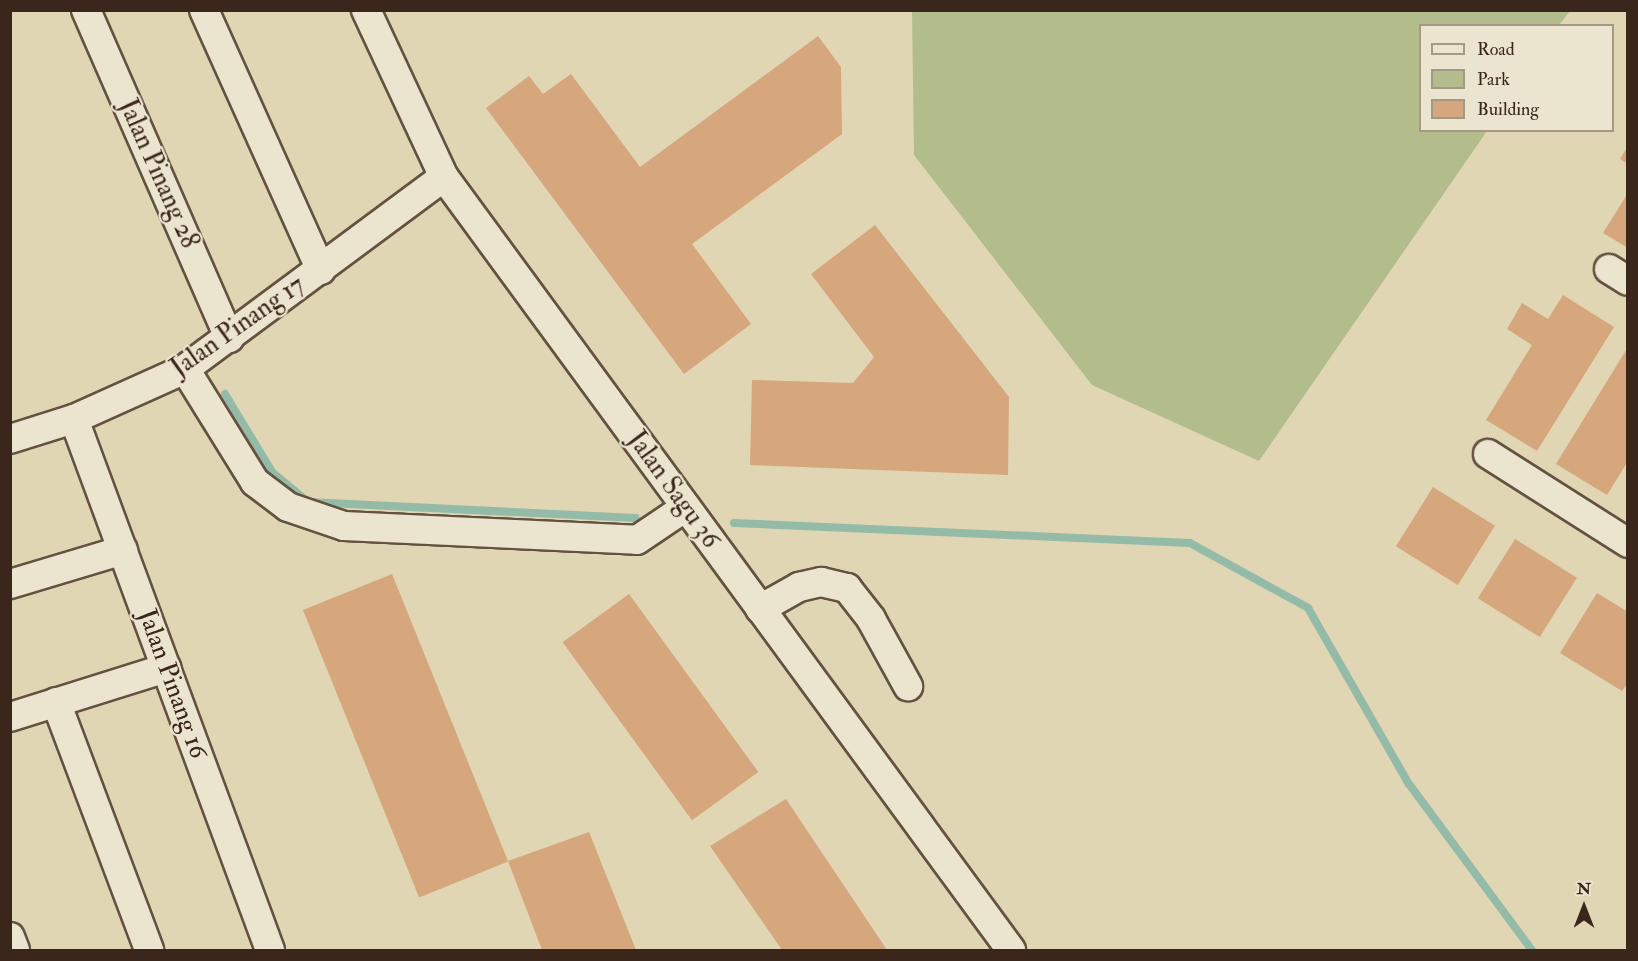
<!DOCTYPE html>
<style>
body{margin:0}
#map{position:relative;width:1638px;height:961px;overflow:hidden;background:#e0d6b3;font-family:"IM FELL Double Pica",serif}
div>[style]{position:absolute}
.green>*{inset:0;background:#b3bd8c}
.stream>*{height:8px;margin:-4px;padding:0 4px;transform-origin:4px;border-radius:4px;background:#94baa8}
.building>*{inset:0;background:#d6a67d;transform-origin:0 0}
.roads{filter:drop-shadow(2px 0 #645241) drop-shadow(-2px 0 #645241) drop-shadow(0 2px #645241) drop-shadow(0 -2px #645241)}
.minor>*{height:28px;margin:-14px;padding:0 14px;transform-origin:14px;border-radius:14px;background:#ebe4ce}
span{translate:-50% -50%;white-space:nowrap;text-align:center;line-height:1.15;-webkit-text-stroke:4.5px #ebe4ce;paint-order:stroke}
.street-label{font-size:26px;color:#3a261b}
.frame{position:absolute;inset:0;border:12px solid #3a261b;pointer-events:none}
.legend{position:absolute;left:1419px;top:24px;width:195px;height:108px;box-sizing:border-box;background:#ebe4ce;border:2px solid #a49886;margin:0;padding:8px 10px;list-style:none;font-size:18px;color:#3a261b}
.legend li{display:flex;align-items:center;gap:12px;height:30px}
.legend b{width:30px;border:2px solid #a49886}
.north{position:absolute;left:1554px;top:877px;width:60px;height:60px;-webkit-text-stroke:4px #ebe4ce;paint-order:stroke;rotate:0deg;font-size:16px;font-weight:700;line-height:24px;text-align:center;color:#3a261b}
.north::after{content:'';display:block;margin:auto;width:21px;height:27px;background:#3a261b;clip-path:polygon(50% 0,100% 100%,50% 72%,0 100%)}
</style>
<div id="map">
<div class="green">
<i style="clip-path:polygon(912px 11px,912px 10px,1570px 11px,1559px 25px,1420px 26px,1420px 130px,1487px 131px,1259px 461px,1092px 385px,914px 155px)"></i>
</div>
<div class="stream">
<i style="left:225px;top:394px;width:91px;rotate:58.9deg"></i>
<i style="left:272px;top:472px;width:47px;rotate:39.8deg"></i>
<i style="left:308px;top:502px;width:328px;rotate:2.8deg"></i>
<i style="left:734px;top:523px;width:456px;rotate:2.5deg"></i>
<i style="left:1190px;top:543px;width:135px;rotate:28.8deg"></i>
<i style="left:1308px;top:608px;width:203px;rotate:60.2deg"></i>
<i style="left:1409px;top:784px;width:207px;rotate:53.5deg"></i>
</div>
<div class="building">
<i style="clip-path:polygon(818px 36px,841px 67px,842px 134px,692px 244px,751px 324px,684px 374px,486px 108px,529px 76px,543px 94px,571px 74px,640px 167px)"></i>
<i style="clip-path:polygon(1628px 146px,1628px 164px,1620px 159px)"></i>
<i style="clip-path:polygon(1628px 193px,1628px 248px,1603px 233px)"></i>
<i style="clip-path:polygon(875px 225px,1009px 397px,1008px 475px,750px 465px,752px 380px,853px 383px,874px 357px,811px 274px)"></i>
<i style="clip-path:polygon(1563px 295px,1614px 327px,1537px 451px,1486px 420px,1532px 345px,1507px 329px,1522px 303px,1548px 319px)"></i>
<i style="clip-path:polygon(1628px 347px,1628px 461px,1607px 495px,1556px 464px)"></i>
<i style="left:1433px;top:487px;width:73px;height:70px;rotate:32deg"></i>
<i style="left:1515px;top:539px;width:73px;height:70px;rotate:32deg"></i>
<i style="left:392px;top:574px;width:310px;height:96px;rotate:68deg"></i>
<i style="clip-path:polygon(1597px 593px,1628px 612px,1628px 683px,1622px 691px,1560px 653px)"></i>
<i style="left:629px;top:594px;width:220px;height:82px;rotate:54deg"></i>
<i style="clip-path:polygon(786px 799px,887px 950px,782px 950px,710px 846px)"></i>
<i style="clip-path:polygon(589px 832px,636px 950px,542px 950px,508px 861px)"></i>
</div>
<div class="roads">
<div class="minor">
<i style="left:86px;top:10px;width:358px;rotate:66.4deg"></i>
<i style="left:204px;top:10px;width:285px;rotate:65.8deg"></i>
<i style="left:366px;top:10px;width:184px;rotate:65deg"></i>
<i style="left:444px;top:177px;width:959px;rotate:53.74deg"></i>
<i style="left:1609px;top:269px;width:22px;rotate:32deg"></i>
<i style="left:185px;top:369px;width:133px;rotate:58.2deg"></i>
<i style="left:255px;top:482px;width:41px;rotate:37.1deg"></i>
<i style="left:288px;top:507px;width:59px;rotate:18.7deg"></i>
<i style="left:344px;top:526px;width:293px;rotate:2.7deg"></i>
<i style="left:637px;top:540px;width:59px;rotate:-34deg"></i>
<i style="left:74px;top:419px;width:566px;rotate:69.74deg"></i>
<i style="left:10px;top:439px;width:67px;rotate:-17.4deg"></i>
<i style="left:74px;top:419px;width:122px;rotate:-24.2deg"></i>
<i style="left:185px;top:369px;width:322px;rotate:-36.6deg"></i>
<i style="left:1488px;top:454px;width:166px;rotate:32.4deg"></i>
<i style="left:10px;top:584px;width:118px;rotate:-16.7deg"></i>
<i style="left:760px;top:609px;width:45px;rotate:-29.4deg"></i>
<i style="left:799px;top:587px;width:23px;rotate:-13deg"></i>
<i style="left:821px;top:582px;width:27px;rotate:13deg"></i>
<i style="left:847px;top:588px;width:39px;rotate:52deg"></i>
<i style="left:871px;top:619px;width:77px;rotate:61.1deg"></i>
<i style="left:56px;top:702px;width:265px;rotate:69.4deg"></i>
<i style="left:10px;top:717px;width:164px;rotate:-17.4deg"></i>
<i style="left:10px;top:937px;width:14px;rotate:69deg"></i>
</div>
</div>
<div class="street-label">
<span style="left:158px;top:174px;rotate:66deg">Jalan Pinang 28</span>
<span style="left:238px;top:327px;rotate:-35deg">Jalan Pinang 17</span>
<span style="left:673px;top:490px;rotate:54deg">Jalan Sagu 36</span>
<span style="left:172px;top:684px;rotate:70deg">Jalan Pinang 16</span>
</div>
<div class="frame"></div>
<ul class="legend">
<li><b style="height:8px;background:#ebe4ce"></b>Road</li>
<li><b style="height:16px;background:#b3bd8c"></b>Park</li>
<li><b style="height:16px;background:#d6a67d"></b>Building</li>
</ul>
<div class="north">N</div>
</div>
